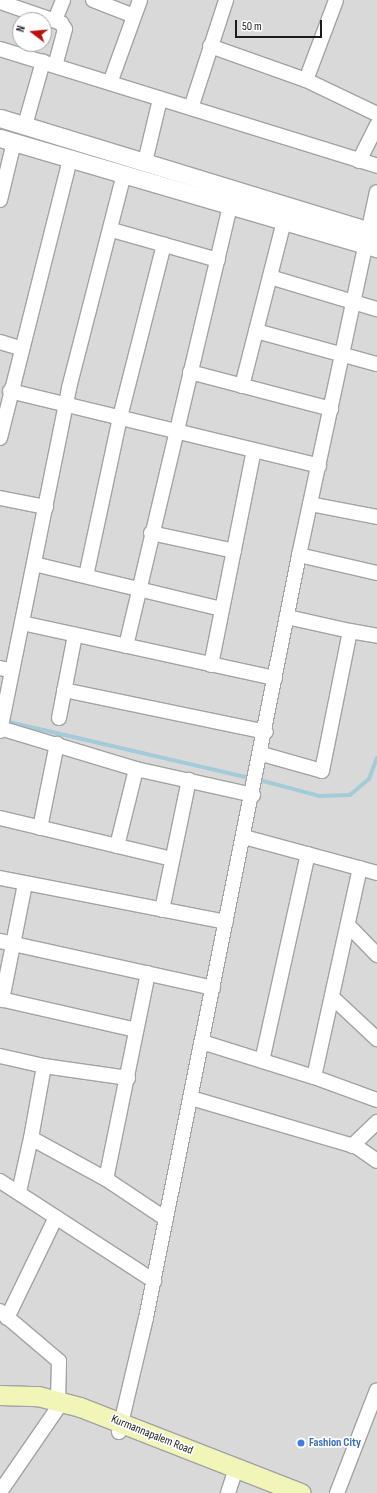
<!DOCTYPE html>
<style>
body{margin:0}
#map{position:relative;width:377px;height:1493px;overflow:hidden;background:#ede9e2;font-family:"Sofia Sans Condensed",sans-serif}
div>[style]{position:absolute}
.residential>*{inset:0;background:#dad9d9}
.stream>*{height:3.5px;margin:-1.75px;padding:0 1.75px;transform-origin:1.75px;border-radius:1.75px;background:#a4cbd8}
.roads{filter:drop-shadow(1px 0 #a3a3a3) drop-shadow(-1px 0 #a3a3a3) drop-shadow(0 1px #a3a3a3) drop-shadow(0 -1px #a3a3a3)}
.minor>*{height:14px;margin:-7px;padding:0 7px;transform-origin:7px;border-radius:7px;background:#fff}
.tertiary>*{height:17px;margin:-8.5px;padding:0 8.5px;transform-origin:8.5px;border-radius:8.5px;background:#fff}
.secondary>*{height:19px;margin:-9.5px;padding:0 9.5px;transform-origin:9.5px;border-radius:9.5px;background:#f1f5b7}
.dots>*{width:11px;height:11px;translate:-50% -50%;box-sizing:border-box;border:2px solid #fff;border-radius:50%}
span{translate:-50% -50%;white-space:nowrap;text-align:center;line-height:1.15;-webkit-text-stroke:3.5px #fff;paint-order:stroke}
.street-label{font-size:12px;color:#1c1c1c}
.shop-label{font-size:12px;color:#366cbe;font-weight:700}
.left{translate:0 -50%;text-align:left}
.north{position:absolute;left:12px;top:12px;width:40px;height:40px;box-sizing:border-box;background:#fff;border:1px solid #a4a4a4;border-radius:50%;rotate:286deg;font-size:11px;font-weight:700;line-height:16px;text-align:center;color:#1c1c1c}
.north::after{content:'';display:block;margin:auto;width:14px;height:18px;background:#bb0f0c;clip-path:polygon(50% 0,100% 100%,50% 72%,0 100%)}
.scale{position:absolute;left:235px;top:20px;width:87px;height:18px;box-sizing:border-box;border:2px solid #1c1c1c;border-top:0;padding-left:5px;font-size:12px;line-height:14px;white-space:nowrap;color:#1c1c1c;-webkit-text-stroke:3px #fff;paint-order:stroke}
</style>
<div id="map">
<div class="residential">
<i style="clip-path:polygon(evenodd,0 0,377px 0,377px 1493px,0 1493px,0 0,20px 20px,44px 20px,44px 44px,20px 44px,20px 20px)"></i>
</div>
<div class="stream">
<i style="left:5px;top:721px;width:252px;rotate:13.1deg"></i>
<i style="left:256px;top:779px;width:66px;rotate:14.9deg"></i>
<i style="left:320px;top:796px;width:30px;rotate:-2deg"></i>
<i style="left:350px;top:795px;width:25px;rotate:-40deg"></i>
<i style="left:369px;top:779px;width:22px;rotate:-69deg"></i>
</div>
<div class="roads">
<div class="minor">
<i style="left:93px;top:0;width:44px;rotate:21.3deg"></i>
<i style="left:0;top:2px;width:65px;rotate:19deg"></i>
<i style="left:61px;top:23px;width:7px;rotate:56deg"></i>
<i style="left:65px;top:29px;width:38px;rotate:105deg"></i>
<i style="left:55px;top:20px;width:22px;rotate:-68deg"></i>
<i style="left:210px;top:46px;width:102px;rotate:19.5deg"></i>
<i style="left:306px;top:80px;width:79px;rotate:25.6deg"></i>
<i style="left:0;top:49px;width:395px;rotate:17.2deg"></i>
<i style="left:306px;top:80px;width:85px;rotate:-69.4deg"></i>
<i style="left:110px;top:83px;width:88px;rotate:-70.1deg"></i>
<i style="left:191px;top:108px;width:114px;rotate:-72deg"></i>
<i style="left:25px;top:125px;width:66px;rotate:-74.1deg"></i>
<i style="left:359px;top:161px;width:40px;rotate:-63.4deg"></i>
<i style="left:145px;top:162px;width:65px;rotate:-76.6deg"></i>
<i style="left:0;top:200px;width:60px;rotate:-76.4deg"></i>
<i style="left:112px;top:230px;width:110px;rotate:15.8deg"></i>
<i style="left:270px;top:277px;width:112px;rotate:16.7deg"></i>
<i style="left:256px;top:331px;width:125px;rotate:15.3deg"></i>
<i style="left:0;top:342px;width:21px;rotate:17deg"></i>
<i style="left:190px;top:372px;width:146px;rotate:14.7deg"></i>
<i style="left:242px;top:386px;width:170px;rotate:-75.7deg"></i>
<i style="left:10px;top:391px;width:318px;rotate:13.6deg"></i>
<i style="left:0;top:438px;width:288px;rotate:-75.9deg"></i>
<i style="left:0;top:498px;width:47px;rotate:11.1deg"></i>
<i style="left:310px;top:504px;width:68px;rotate:11deg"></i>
<i style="left:151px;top:533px;width:85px;rotate:12.2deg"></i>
<i style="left:299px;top:555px;width:80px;rotate:13deg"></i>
<i style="left:34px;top:564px;width:193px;rotate:13.5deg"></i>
<i style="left:86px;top:576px;width:163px;rotate:-77.9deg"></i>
<i style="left:120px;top:417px;width:178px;rotate:-75.7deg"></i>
<i style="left:22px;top:623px;width:259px;rotate:12.3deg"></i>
<i style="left:350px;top:631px;width:27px;rotate:10deg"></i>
<i style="left:126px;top:646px;width:452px;rotate:-76.7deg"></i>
<i style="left:211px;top:665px;width:219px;rotate:-78.7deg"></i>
<i style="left:0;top:668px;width:12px;rotate:14deg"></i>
<i style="left:64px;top:690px;width:206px;rotate:11.7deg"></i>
<i style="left:59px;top:718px;width:85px;rotate:-79.1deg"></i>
<i style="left:0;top:728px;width:142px;rotate:16.8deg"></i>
<i style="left:136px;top:769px;width:120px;rotate:12.5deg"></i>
<i style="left:0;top:731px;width:350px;rotate:-78.6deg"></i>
<i style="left:69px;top:388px;width:221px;rotate:-75.6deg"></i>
<i style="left:262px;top:754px;width:62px;rotate:15.8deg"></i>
<i style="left:322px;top:771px;width:143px;rotate:-78.7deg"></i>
<i style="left:350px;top:631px;width:65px;rotate:-167.5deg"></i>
<i style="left:0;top:818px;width:177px;rotate:13.4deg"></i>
<i style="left:40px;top:828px;width:86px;rotate:-78.6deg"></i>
<i style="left:244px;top:837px;width:138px;rotate:15.1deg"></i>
<i style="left:117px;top:846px;width:79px;rotate:-76.1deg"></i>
<i style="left:0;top:878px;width:230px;rotate:11deg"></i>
<i style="left:162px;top:910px;width:133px;rotate:-78.3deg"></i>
<i style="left:348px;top:925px;width:42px;rotate:46deg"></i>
<i style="left:0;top:941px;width:218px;rotate:12.4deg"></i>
<i style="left:148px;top:973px;width:210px;rotate:101.5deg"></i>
<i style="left:106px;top:1179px;width:72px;rotate:33.7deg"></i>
<i style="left:332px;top:997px;width:62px;rotate:43deg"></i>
<i style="left:0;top:999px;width:139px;rotate:12.8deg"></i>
<i style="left:2px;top:1000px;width:118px;rotate:-78.8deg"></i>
<i style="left:202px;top:1042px;width:117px;rotate:17.4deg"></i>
<i style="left:314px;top:1077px;width:214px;rotate:-77.6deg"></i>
<i style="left:0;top:1056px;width:45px;rotate:12.8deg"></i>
<i style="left:44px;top:1066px;width:73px;rotate:100.2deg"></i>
<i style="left:31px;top:1138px;width:85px;rotate:28.7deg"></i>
<i style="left:262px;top:1061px;width:212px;rotate:-77.5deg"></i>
<i style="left:44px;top:1066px;width:85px;rotate:8.1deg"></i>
<i style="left:314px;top:1077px;width:67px;rotate:20.1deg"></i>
<i style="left:191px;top:1098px;width:173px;rotate:16.4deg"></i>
<i style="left:357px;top:1147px;width:24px;rotate:35deg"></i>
<i style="left:352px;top:1146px;width:35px;rotate:-44deg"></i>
<i style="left:0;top:1181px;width:184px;rotate:33deg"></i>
<i style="left:19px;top:1192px;width:55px;rotate:-77.5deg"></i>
<i style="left:0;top:1311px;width:77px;rotate:40.3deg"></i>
<i style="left:59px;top:1361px;width:40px;rotate:91.4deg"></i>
<i style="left:7px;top:1318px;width:112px;rotate:-64.1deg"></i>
<i style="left:119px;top:1432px;width:117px;rotate:-76.7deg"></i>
<i style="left:146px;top:1318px;width:778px;rotate:-78.66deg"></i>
<i style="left:299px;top:555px;width:371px;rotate:-77.9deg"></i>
<i style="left:0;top:1492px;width:101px;rotate:-55.5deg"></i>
<i style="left:228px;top:1493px;width:16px;rotate:-72deg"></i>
<i style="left:337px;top:1493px;width:110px;rotate:-68.8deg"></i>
</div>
<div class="tertiary">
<i style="left:0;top:118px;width:394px;rotate:17deg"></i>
<i style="left:0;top:138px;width:393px;rotate:16.3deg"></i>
</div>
<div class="secondary">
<i style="left:0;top:1395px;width:38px;rotate:2deg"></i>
<i style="left:38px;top:1396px;width:43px;rotate:14.7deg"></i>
<i style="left:80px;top:1407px;width:237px;rotate:21.3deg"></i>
</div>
</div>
<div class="dots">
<i style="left:301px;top:1443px;background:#3f7fe0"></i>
</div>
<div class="street-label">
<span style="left:152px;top:1435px;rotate:22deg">Kurmannapalem Road</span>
</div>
<div class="shop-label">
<span class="left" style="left:309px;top:1443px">Fashion City</span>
</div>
<div class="north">N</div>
<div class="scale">50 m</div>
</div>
